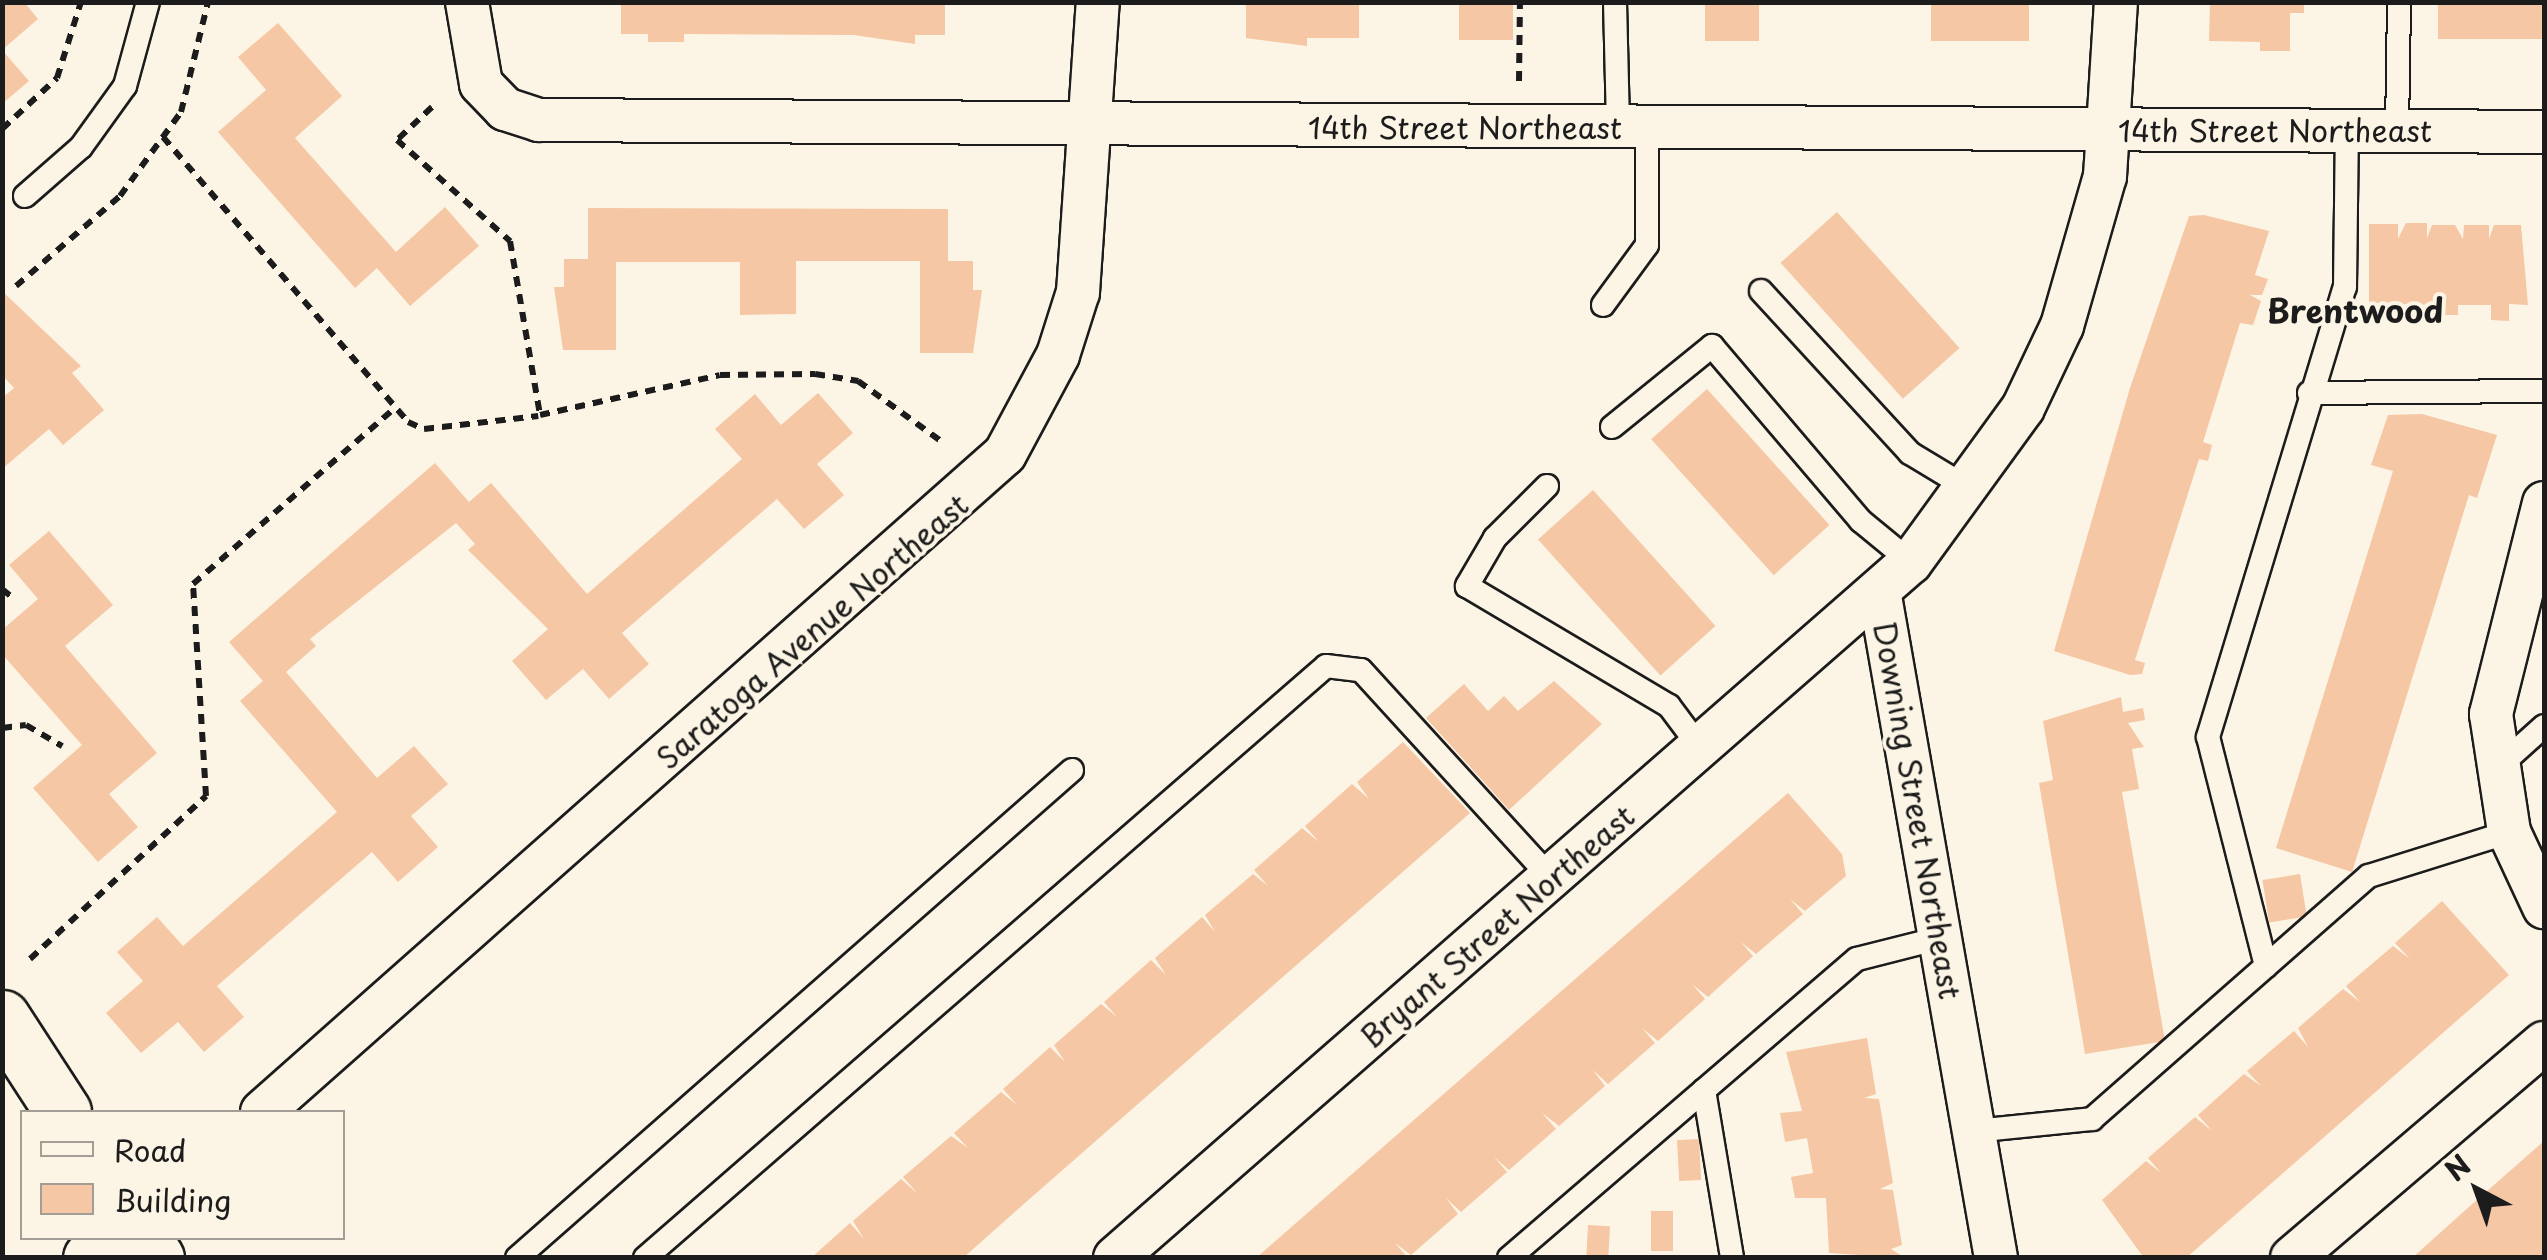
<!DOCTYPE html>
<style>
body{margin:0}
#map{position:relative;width:2547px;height:1260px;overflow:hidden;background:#fcf5e5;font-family:"Playpen Sans",sans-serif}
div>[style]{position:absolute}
.building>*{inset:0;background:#f5c7a4;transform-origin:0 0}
.path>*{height:6px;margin-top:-3px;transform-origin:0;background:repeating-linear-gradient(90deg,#1c1c1c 0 10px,transparent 0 18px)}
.roads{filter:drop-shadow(2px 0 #1c1c1c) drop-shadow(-2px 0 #1c1c1c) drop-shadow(0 2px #1c1c1c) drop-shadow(0 -2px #1c1c1c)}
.service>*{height:22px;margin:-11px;padding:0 11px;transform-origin:11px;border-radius:11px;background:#fcf5e5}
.minor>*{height:42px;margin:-21px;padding:0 21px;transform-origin:21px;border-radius:21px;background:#fcf5e5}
.secondary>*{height:55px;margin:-27.5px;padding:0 27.5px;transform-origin:27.5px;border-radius:27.5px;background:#fcf5e5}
.primary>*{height:55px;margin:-27.5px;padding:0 27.5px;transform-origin:27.5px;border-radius:27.5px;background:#fcf5e5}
span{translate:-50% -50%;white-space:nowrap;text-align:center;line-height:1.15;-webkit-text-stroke:8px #fcf5e5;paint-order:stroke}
.street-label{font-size:30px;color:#1c1c1c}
.neighbourhood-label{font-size:32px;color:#1c1c1c;font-weight:700}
.frame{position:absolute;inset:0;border:5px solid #1c1c1c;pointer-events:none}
.legend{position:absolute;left:20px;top:1110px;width:325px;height:130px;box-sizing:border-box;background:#fcf5e5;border:2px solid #a29e95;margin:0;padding:12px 18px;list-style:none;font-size:30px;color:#1c1c1c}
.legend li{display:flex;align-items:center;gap:20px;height:50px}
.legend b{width:50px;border:2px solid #a29e95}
.north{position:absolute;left:2427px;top:1140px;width:100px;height:100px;-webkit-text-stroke:8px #fcf5e5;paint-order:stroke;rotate:319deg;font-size:28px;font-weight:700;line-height:40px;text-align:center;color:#1c1c1c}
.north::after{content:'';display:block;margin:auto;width:35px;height:45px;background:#1c1c1c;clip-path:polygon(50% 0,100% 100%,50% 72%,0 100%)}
</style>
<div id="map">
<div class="building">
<i style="clip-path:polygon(2px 2px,24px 2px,38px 19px,2px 50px)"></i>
<i style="clip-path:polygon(621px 2px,945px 2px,945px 35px,915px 35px,915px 44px,854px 35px,684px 34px,684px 42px,648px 42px,648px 34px,621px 34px)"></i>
<i style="clip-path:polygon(1246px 2px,1359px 2px,1359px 38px,1307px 38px,1307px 46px,1246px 38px)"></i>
<i style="left:1459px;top:2px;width:54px;height:38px"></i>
<i style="left:1705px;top:2px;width:54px;height:39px"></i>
<i style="left:1931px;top:2px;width:98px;height:39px"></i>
<i style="clip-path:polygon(2210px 2px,2304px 2px,2304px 13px,2290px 13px,2290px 51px,2260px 51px,2260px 42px,2209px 41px)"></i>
<i style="left:2438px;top:2px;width:106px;height:37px"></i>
<i style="clip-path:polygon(278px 23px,342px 96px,295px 138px,396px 252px,445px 207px,479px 246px,410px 306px,377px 268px,355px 288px,218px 132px,266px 90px,238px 57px)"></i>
<i style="clip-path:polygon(2px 50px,29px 81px,2px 104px)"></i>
<i style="clip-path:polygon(588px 208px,948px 209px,948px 261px,973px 261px,973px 290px,982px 290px,973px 353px,920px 353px,920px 261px,796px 261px,796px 314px,740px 315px,740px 262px,616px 262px,616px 350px,563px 350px,554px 287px,564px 287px,564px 259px,588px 259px)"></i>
<i style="left:1837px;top:212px;width:183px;height:76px;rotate:48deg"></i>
<i style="clip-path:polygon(2204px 215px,2269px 231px,2255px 275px,2268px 279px,2262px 295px,2250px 295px,2261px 301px,2253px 325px,2240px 323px,2203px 442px,2212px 445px,2208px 461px,2199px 459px,2135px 660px,2145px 663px,2142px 674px,2130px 675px,2054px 651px,2130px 388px,2189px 216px)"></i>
<i style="clip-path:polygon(2406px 223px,2427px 223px,2427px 238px,2432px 225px,2455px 225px,2463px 239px,2464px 225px,2489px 225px,2489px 239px,2494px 225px,2521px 225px,2528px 305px,2509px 304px,2509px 321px,2491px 320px,2491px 305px,2458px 305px,2458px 315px,2431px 315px,2431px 305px,2399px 304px,2399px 314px,2369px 306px,2369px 224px,2398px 224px,2398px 239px)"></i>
<i style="clip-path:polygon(2px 291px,81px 366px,72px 373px,104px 410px,63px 445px,49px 429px,2px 469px,2px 398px,14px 388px,2px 375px)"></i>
<i style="left:1707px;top:389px;width:183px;height:75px;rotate:48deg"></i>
<i style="clip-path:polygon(818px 393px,853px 433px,817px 464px,844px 495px,804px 529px,777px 499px,622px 633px,649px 664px,609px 699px,583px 669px,546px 700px,512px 661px,548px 629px,468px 550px,475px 544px,456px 523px,310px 639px,316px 646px,286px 672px,377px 778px,414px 746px,448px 784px,411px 816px,438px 847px,398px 882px,372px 852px,217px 986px,244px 1017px,204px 1052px,178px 1022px,141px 1053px,106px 1013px,143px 981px,117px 952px,157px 917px,183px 946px,337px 812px,240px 701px,263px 681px,229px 642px,435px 463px,469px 502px,491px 483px,587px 594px,742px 459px,715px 429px,755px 394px,781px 425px)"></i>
<i style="clip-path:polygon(2422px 414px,2497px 435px,2477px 498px,2469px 495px,2352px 872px,2276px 848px,2393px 471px,2371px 465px,2388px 415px)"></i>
<i style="left:1593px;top:490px;width:183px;height:74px;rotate:48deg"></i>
<i style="clip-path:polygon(49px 531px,113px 605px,65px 646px,157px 753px,109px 794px,138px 827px,98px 862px,33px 788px,82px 745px,2px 654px,2px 630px,38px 599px,9px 565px)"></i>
<i style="clip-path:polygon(1554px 681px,1602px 724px,1509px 810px,1426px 718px,1464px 684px,1488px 711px,1504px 696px,1518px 711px)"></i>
<i style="clip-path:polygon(2121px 697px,2123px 712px,2143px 708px,2145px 720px,2128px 723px,2144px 747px,2132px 749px,2139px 789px,2122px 792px,2165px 1041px,2085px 1054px,2039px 783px,2053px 780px,2043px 721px)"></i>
<i style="clip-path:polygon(1403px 742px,1470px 813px,1017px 1210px,963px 1258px,811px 1258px,850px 1223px,864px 1239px,853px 1221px,901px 1179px,918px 1194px,903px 1177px,951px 1136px,968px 1148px,954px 1133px,1001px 1092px,1017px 1105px,1003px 1089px,1050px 1047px,1065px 1062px,1054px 1045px,1101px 1004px,1117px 1017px,1104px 1002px,1151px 960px,1166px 975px,1155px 958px,1202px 917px,1215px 932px,1205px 915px,1253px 874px,1268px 886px,1254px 870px,1302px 828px,1319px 842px,1305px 826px,1352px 784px,1369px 799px,1357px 782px)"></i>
<i style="clip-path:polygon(1788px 793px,1842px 854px,1846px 876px,1805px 911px,1790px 899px,1803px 914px,1756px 954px,1741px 942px,1753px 956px,1708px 997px,1692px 984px,1705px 999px,1658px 1041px,1642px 1028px,1655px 1043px,1608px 1084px,1593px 1070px,1605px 1086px,1559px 1126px,1542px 1113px,1556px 1129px,1509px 1170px,1494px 1157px,1507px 1172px,1461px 1212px,1446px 1198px,1458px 1214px,1411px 1255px,1395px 1243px,1408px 1258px,1256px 1258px)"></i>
<i style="left:2300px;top:874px;width:43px;height:38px;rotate:81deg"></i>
<i style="clip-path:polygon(2442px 901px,2509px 975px,2186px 1258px,2144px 1258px,2102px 1200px,2146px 1161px,2161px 1173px,2148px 1158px,2195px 1117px,2212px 1131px,2198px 1115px,2244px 1074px,2261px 1086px,2247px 1071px,2294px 1031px,2308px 1047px,2298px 1028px,2343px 989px,2360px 1002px,2346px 986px,2393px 946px,2410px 959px,2395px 943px)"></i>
<i style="clip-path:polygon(1867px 1038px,1876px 1094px,1864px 1098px,1879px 1099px,1893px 1183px,1880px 1189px,1893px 1190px,1902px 1245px,1891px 1249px,1905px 1258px,1829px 1253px,1826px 1198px,1795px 1198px,1791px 1177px,1813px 1173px,1807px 1138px,1785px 1142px,1780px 1113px,1802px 1111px,1786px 1052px)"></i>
<i style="left:1699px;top:1139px;width:41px;height:22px;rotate:87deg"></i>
<i style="clip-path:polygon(2544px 1141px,2544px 1258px,2412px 1258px,2470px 1206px)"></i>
<i style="left:1651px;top:1211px;width:22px;height:40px"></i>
<i style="left:1588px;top:1225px;width:22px;height:33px;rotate:3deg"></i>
</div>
<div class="path">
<i style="left:1519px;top:81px;width:79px;rotate:-89.3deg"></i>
<i style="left:432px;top:107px;width:48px;rotate:136.7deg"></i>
<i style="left:397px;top:140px;width:152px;rotate:41.8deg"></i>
<i style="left:510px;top:241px;width:177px;rotate:80.2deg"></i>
<i style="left:540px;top:415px;width:184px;rotate:-12.5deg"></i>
<i style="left:720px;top:375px;width:95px;rotate:-0.6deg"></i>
<i style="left:815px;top:374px;width:44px;rotate:9.2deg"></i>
<i style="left:858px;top:381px;width:107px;rotate:35.9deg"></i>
<i style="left:2px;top:129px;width:75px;rotate:-42.8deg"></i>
<i style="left:57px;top:78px;width:80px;rotate:-72.5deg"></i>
<i style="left:163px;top:137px;width:376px;rotate:49.3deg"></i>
<i style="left:408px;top:422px;width:17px;rotate:24deg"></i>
<i style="left:424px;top:429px;width:115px;rotate:-6.5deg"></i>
<i style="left:16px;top:286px;width:138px;rotate:-40.9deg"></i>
<i style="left:120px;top:196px;width:104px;rotate:-54deg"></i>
<i style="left:181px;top:112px;width:113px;rotate:-76.2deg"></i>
<i style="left:2px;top:589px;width:14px;rotate:39deg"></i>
<i style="left:2px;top:728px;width:24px;rotate:-7deg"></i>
<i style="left:26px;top:725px;width:42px;rotate:30.3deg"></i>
<i style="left:30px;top:959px;width:240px;rotate:-42.8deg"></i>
<i style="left:206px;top:796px;width:212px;rotate:-93.5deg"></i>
<i style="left:193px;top:584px;width:269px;rotate:-41.1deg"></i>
</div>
<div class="roads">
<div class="service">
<i style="left:1615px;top:2px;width:125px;rotate:88.6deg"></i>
<i style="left:2397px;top:131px;width:129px;rotate:-89.1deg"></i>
<i style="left:25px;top:196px;width:74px;rotate:-41.2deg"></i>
<i style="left:81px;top:147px;width:75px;rotate:-54.2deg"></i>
<i style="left:125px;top:86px;width:87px;rotate:-74.7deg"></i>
<i style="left:1761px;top:291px;width:220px;rotate:47.4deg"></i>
<i style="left:1910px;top:453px;width:68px;rotate:31.1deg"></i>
<i style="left:1603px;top:305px;width:74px;rotate:-53.7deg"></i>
<i style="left:1647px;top:245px;width:118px;rotate:-90deg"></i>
<i style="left:2309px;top:393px;width:235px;rotate:-0.5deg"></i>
<i style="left:1612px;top:427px;width:129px;rotate:-39deg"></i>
<i style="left:1712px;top:346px;width:230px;rotate:49.6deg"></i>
<i style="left:1861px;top:521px;width:65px;rotate:39.4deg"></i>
<i style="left:1547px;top:486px;width:74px;rotate:135deg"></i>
<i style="left:1495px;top:538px;width:56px;rotate:120.3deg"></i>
<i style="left:1467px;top:586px;width:235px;rotate:30.7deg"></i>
<i style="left:1669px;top:706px;width:55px;rotate:53.1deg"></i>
<i style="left:2495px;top:770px;width:66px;rotate:-41.9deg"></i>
<i style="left:2266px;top:966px;width:236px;rotate:-104.2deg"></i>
<i style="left:2208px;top:737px;width:470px;rotate:-73.1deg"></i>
<i style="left:2345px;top:287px;width:156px;rotate:-89.3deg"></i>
<i style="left:1704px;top:1090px;width:170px;rotate:80.5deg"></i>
<i style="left:1974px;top:1131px;width:119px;rotate:-5.8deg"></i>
<i style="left:2092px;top:1119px;width:368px;rotate:-41.3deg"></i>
<i style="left:2369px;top:876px;width:147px;rotate:-17.4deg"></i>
<i style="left:517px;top:1258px;width:739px;rotate:-41.32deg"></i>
<i style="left:645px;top:1258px;width:902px;rotate:-41deg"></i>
<i style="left:1326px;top:666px;width:35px;rotate:7deg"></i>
<i style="left:1361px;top:670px;width:282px;rotate:47.6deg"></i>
<i style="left:1509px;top:1258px;width:459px;rotate:-40.7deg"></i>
<i style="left:1857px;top:959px;width:86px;rotate:-14.2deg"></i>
</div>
<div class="minor">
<i style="left:467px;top:2px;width:83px;rotate:80.3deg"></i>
<i style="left:481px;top:84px;width:35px;rotate:46deg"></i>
<i style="left:505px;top:109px;width:36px;rotate:18deg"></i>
<i style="left:539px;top:120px;width:2005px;rotate:0.34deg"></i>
<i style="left:2544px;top:503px;width:218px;rotate:104.1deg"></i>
<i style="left:2491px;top:714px;width:119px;rotate:81.3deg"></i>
<i style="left:2509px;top:832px;width:83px;rotate:65deg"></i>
<i style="left:1880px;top:596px;width:672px;rotate:80.06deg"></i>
<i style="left:262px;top:1112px;width:992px;rotate:-41.53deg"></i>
<i style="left:1005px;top:454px;width:112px;rotate:-61.8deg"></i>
<i style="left:1058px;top:355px;width:66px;rotate:-72.4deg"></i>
<i style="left:1078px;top:292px;width:291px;rotate:-86.1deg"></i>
<i style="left:1115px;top:1258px;width:1057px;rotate:-41.17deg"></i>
<i style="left:1911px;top:562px;width:190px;rotate:-54deg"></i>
<i style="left:2023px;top:408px;width:91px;rotate:-64.6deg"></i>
<i style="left:2062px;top:326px;width:156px;rotate:-74deg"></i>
<i style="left:2105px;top:176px;width:174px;rotate:-86.4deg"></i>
<i style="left:2292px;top:1258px;width:331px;rotate:-40.5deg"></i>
</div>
<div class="secondary">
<i style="left:91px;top:1258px;width:31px;rotate:-40deg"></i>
</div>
<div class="primary">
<i style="left:2px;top:1018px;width:112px;rotate:57deg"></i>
<i style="left:143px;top:1238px;width:24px;rotate:57deg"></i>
</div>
</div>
<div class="street-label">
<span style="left:1465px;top:127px">14th Street Northeast</span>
<span style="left:2275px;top:130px">14th Street Northeast</span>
<span style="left:812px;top:631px;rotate:-41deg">Saratoga Avenue Northeast</span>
<span style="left:1918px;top:810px;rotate:80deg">Downing Street Northeast</span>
<span style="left:1497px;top:926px;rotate:-41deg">Bryant Street Northeast</span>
</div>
<div class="neighbourhood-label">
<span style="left:2355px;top:310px">Brentwood</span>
</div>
<div class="frame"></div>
<ul class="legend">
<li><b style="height:12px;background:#fcf5e5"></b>Road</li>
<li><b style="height:28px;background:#f5c7a4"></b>Building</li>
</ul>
<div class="north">N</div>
</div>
